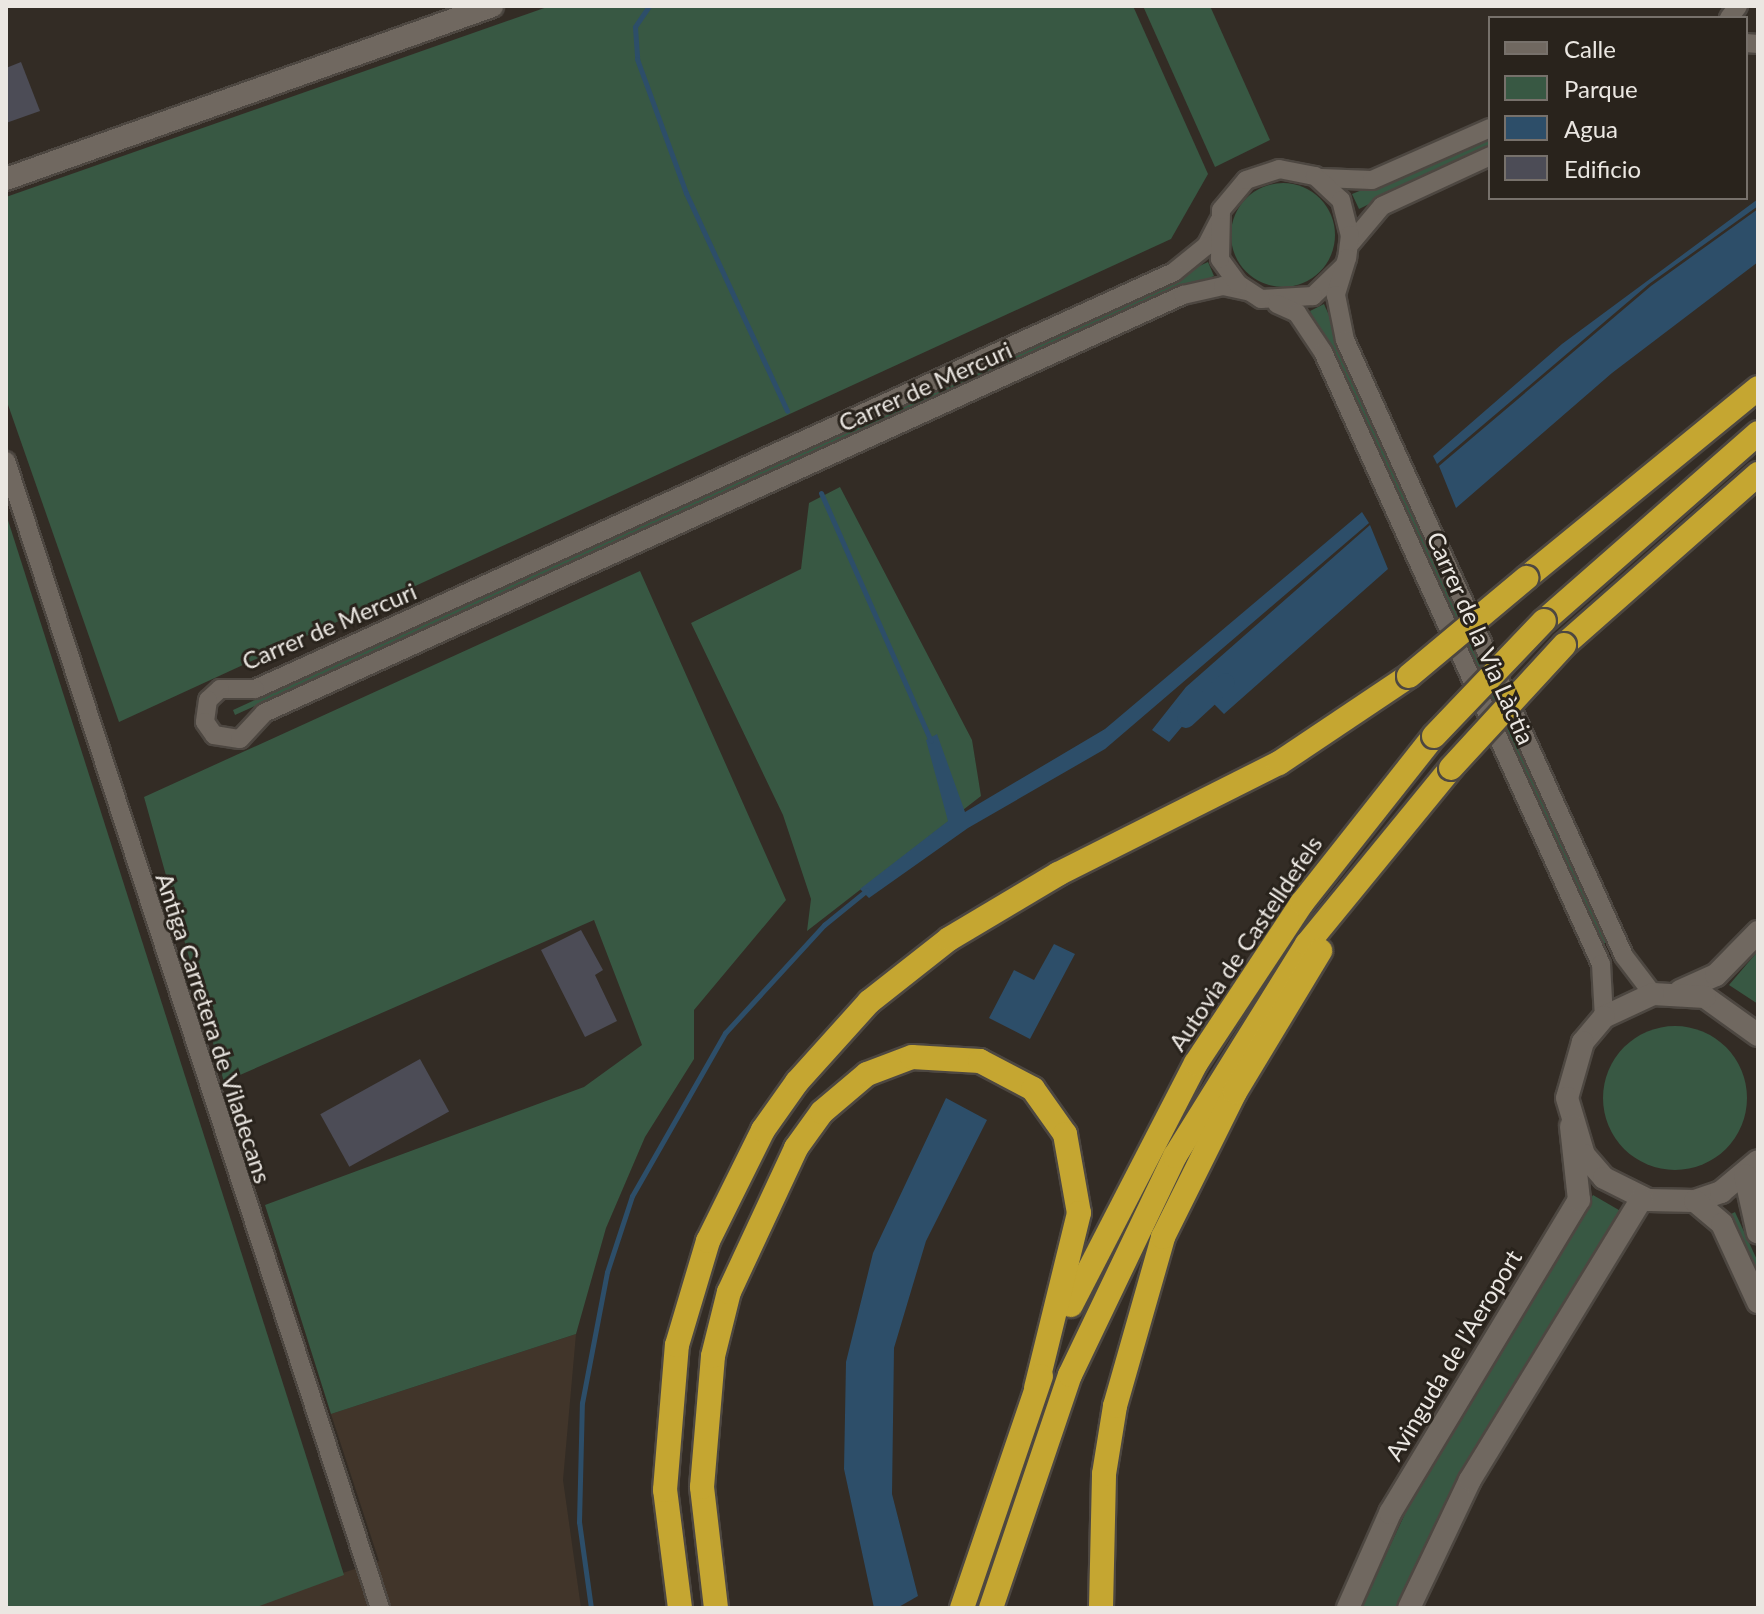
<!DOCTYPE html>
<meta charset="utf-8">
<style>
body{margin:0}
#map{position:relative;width:1764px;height:1614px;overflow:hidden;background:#332c25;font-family:Lato,sans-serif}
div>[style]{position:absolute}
.built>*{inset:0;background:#41352a}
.green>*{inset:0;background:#385843}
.round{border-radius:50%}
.water>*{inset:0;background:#2d4e69}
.stream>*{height:5px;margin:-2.5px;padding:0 2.5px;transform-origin:2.5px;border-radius:2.5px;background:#2d4e69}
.canal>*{height:18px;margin:-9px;padding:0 9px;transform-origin:9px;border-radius:9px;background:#2d4e69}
.building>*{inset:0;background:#4c4c56;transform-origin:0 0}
.roads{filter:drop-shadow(2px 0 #4d4741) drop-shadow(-2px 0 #4d4741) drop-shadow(0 2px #4d4741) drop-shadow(0 -2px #4d4741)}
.minor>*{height:18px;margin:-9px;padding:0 9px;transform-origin:9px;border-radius:9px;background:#706860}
.tertiary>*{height:22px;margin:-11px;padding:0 11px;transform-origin:11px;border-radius:11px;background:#706860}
.secondary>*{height:22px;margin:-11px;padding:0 11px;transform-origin:11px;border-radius:11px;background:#706860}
.motorway>*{height:24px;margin:-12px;padding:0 12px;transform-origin:12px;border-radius:12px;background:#c5a631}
.bridges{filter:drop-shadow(2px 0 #4d4741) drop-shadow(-2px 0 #4d4741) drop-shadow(0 2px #4d4741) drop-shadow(0 -2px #4d4741)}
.motorway-bridge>*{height:24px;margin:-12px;padding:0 12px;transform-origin:12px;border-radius:12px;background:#c5a631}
span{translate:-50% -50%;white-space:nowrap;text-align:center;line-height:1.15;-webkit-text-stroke:6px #29231c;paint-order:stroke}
.street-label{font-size:24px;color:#ebe7e2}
.frame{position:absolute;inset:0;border:8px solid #ebe7e2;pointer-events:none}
.legend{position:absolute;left:1488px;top:16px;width:260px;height:184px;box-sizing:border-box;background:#29231c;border:2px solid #77716b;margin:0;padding:10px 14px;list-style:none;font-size:24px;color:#ebe7e2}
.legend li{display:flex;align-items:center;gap:16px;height:40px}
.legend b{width:40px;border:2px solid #77716b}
</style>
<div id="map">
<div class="built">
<i style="clip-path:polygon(576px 1334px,563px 1480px,581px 1608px,237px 1608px,379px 1561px,331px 1414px)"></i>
</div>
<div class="green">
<i style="clip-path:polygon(550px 6px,1133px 6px,1208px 174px,1171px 239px,119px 722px,6px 399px,6px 197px)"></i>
<i style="clip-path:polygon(1143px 6px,1210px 6px,1270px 140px,1215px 167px)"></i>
<i style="clip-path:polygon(1490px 138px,1490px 145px,1359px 209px,1352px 194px)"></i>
<i class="round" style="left:1231px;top:183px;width:104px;height:104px"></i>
<i style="clip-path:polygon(1208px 262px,1214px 276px,235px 715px,233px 710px)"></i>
<i style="clip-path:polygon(1324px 304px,1607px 942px,1602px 945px,1310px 311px)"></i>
<i style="clip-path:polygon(840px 487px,972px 740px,981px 796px,807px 931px,811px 899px,783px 815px,691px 623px,801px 569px,809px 503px)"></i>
<i style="clip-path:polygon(6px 514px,344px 1575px,254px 1608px,6px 1608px)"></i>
<i style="clip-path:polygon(640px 571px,786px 900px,694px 1010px,694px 1059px,645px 1137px,606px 1228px,576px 1334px,331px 1414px,265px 1205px,584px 1087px,642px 1045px,594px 920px,224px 1082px,144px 797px)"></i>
<i style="clip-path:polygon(1758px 951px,1758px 1004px,1729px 985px)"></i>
<i class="round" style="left:1603px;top:1026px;width:144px;height:144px"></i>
<i style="clip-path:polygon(1593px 1195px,1624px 1213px,1471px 1460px,1400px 1608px,1361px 1608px,1439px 1441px)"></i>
<i style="clip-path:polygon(1735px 1212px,1758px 1262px,1758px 1280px,1729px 1215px)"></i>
</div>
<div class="water">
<i style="clip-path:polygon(1758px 199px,1758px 206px,1649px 284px,1437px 464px,1433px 456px,1562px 344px)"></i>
<i style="clip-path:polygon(1758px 209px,1758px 262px,1612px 373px,1456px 508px,1439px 466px,1651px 286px)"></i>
<i style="clip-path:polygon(1362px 512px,1369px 523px,1105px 749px,968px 828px,869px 898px,860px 889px,948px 821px,926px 740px,937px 734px,965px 812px,1105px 729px)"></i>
<i style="clip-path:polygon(1370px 525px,1388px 569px,1224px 714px,1207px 697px,1169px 742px,1152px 730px,1186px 687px)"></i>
<i style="clip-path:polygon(1054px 944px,1075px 954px,1030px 1039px,989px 1018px,1014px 970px,1034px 980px)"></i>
<i style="clip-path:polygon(946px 1098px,987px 1120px,926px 1241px,894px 1348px,892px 1494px,918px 1596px,897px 1608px,874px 1608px,844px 1469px,846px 1362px,873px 1253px)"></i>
</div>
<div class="stream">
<i style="left:649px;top:6px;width:25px;rotate:124deg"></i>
<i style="left:635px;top:27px;width:32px;rotate:86deg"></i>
<i style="left:637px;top:59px;width:143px;rotate:69.9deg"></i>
<i style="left:686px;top:193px;width:240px;rotate:65.1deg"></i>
<i style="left:821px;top:493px;width:271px;rotate:66.1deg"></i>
<i style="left:591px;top:1608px;width:87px;rotate:-97.9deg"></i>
<i style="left:579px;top:1522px;width:119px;rotate:-88.6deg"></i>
<i style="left:582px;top:1403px;width:133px;rotate:-79.2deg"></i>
<i style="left:607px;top:1272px;width:80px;rotate:-71.8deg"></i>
<i style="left:632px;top:1196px;width:188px;rotate:-60.3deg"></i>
<i style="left:725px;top:1033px;width:147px;rotate:-47.5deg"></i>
<i style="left:824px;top:925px;width:55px;rotate:-39.1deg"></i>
</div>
<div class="canal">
<i style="left:1186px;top:719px;width:54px;rotate:-42.8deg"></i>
</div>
<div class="building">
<i style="clip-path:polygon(21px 62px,40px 111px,6px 123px,6px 68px)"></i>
<i style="clip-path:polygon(581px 930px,603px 970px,595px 975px,617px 1021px,585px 1037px,541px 950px)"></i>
<i style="left:420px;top:1059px;width:60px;height:114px;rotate:61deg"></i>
</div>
<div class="roads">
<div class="minor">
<i style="left:1729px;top:18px;width:15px;rotate:-53deg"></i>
<i style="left:1746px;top:43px;width:12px;rotate:5deg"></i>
<i style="left:1321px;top:178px;width:51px;rotate:2.2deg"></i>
<i style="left:1372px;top:180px;width:129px;rotate:-23.8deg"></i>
<i style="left:1219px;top:221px;width:28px;rotate:117deg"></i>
<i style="left:1206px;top:246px;width:41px;rotate:140.9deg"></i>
<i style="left:1174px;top:272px;width:1009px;rotate:155.59deg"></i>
<i style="left:255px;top:689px;width:35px;rotate:180deg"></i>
<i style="left:220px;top:689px;width:16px;rotate:137deg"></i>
<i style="left:208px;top:700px;width:22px;rotate:98deg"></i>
<i style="left:205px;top:722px;width:16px;rotate:55deg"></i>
<i style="left:214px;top:735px;width:26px;rotate:9deg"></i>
<i style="left:240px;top:739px;width:35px;rotate:-47deg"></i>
<i style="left:264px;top:713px;width:1010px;rotate:-24.46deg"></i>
<i style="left:1183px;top:295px;width:41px;rotate:-12.7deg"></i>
<i style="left:1223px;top:286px;width:25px;rotate:12deg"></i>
<i style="left:1351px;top:243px;width:48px;rotate:-50deg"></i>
<i style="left:1382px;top:206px;width:119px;rotate:-24.8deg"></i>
<i style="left:1343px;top:267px;width:42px;rotate:136deg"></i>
<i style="left:1313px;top:296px;width:52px;rotate:176.7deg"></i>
<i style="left:1261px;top:299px;width:27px;rotate:-147deg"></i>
<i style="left:1238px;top:284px;width:31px;rotate:-126deg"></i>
<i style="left:1220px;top:259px;width:49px;rotate:-88.8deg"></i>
<i style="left:1221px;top:210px;width:39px;rotate:-50deg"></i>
<i style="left:1246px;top:180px;width:35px;rotate:-18deg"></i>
<i style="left:1279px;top:169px;width:37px;rotate:11deg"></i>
<i style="left:1315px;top:176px;width:35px;rotate:43deg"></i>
<i style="left:1341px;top:200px;width:36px;rotate:76deg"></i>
<i style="left:1350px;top:235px;width:23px;rotate:97deg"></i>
<i style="left:1347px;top:258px;width:39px;rotate:107deg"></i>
<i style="left:1336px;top:295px;width:46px;rotate:78.7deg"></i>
<i style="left:1345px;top:340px;width:676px;rotate:65.63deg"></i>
<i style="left:1624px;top:956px;width:48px;rotate:52.7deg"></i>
<i style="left:1277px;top:304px;width:22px;rotate:24deg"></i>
<i style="left:1297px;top:313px;width:47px;rotate:56.3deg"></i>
<i style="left:1323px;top:352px;width:672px;rotate:65.57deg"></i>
<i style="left:1601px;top:964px;width:53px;rotate:86.8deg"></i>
<i style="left:6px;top:461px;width:1206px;rotate:71.94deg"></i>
</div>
<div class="tertiary">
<i style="left:1680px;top:991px;width:39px;rotate:-24deg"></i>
<i style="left:1716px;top:975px;width:60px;rotate:-45.7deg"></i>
<i style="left:1758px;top:1035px;width:65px;rotate:-144.4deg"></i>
<i style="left:1705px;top:997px;width:52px;rotate:-176.7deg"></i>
<i style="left:1653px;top:994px;width:54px;rotate:154.9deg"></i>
<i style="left:1604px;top:1017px;width:33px;rotate:130deg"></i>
<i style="left:1583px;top:1042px;width:58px;rotate:105.9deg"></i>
<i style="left:1567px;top:1098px;width:59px;rotate:73.4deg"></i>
<i style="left:1584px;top:1155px;width:30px;rotate:49deg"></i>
<i style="left:1604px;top:1178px;width:49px;rotate:26.6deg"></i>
<i style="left:1648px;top:1200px;width:47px;rotate:1.2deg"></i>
<i style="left:1695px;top:1201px;width:28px;rotate:-19deg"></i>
<i style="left:1721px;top:1192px;width:48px;rotate:-40deg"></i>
<i style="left:1745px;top:1175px;width:59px;rotate:77.4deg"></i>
<i style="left:1695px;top:1201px;width:35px;rotate:40deg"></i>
<i style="left:1722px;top:1224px;width:86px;rotate:65.2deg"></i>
<i style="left:1348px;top:1608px;width:104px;rotate:-66.1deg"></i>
<i style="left:1390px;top:1513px;width:366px;rotate:-58.9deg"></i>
<i style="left:1579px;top:1200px;width:74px;rotate:-96.2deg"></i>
<i style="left:1409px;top:1608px;width:142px;rotate:-64.5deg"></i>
<i style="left:1470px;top:1480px;width:330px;rotate:-58.6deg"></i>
</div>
<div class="secondary">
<i style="left:6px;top:179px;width:516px;rotate:-19.59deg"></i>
</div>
<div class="motorway">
<i style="left:1526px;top:578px;width:300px;rotate:-39.3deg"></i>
<i style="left:1544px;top:621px;width:285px;rotate:-41.3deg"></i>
<i style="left:1564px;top:645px;width:259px;rotate:-41.4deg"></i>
<i style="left:1071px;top:1305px;width:272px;rotate:-62.7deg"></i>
<i style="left:1196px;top:1063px;width:192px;rotate:-56.5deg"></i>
<i style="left:1302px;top:903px;width:213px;rotate:-51.7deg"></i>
<i style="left:680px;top:1608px;width:119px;rotate:-97.2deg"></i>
<i style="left:665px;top:1490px;width:145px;rotate:-85.3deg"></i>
<i style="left:677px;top:1345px;width:109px;rotate:-73.4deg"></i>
<i style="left:708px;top:1241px;width:124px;rotate:-63.6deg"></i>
<i style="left:763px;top:1130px;width:59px;rotate:-54.7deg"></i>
<i style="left:797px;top:1082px;width:108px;rotate:-48deg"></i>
<i style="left:869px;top:1002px;width:102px;rotate:-38.2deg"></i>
<i style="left:949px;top:939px;width:127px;rotate:-30.8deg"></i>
<i style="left:1058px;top:874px;width:247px;rotate:-26.7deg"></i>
<i style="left:1279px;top:763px;width:156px;rotate:-33.8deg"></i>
<i style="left:716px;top:1608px;width:122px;rotate:-96.6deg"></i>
<i style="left:702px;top:1487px;width:131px;rotate:-85.2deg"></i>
<i style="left:713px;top:1356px;width:66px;rotate:-76deg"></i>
<i style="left:729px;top:1292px;width:159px;rotate:-65deg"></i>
<i style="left:796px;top:1148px;width:44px;rotate:-54.2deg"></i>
<i style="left:822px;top:1112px;width:59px;rotate:-40.2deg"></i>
<i style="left:867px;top:1074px;width:48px;rotate:-20.7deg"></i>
<i style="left:912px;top:1057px;width:68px;rotate:3.4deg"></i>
<i style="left:980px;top:1061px;width:60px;rotate:27.8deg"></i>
<i style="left:1033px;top:1089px;width:55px;rotate:54.6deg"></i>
<i style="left:1065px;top:1134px;width:80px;rotate:80deg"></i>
<i style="left:1079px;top:1213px;width:180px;rotate:103.8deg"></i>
<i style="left:962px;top:1608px;width:245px;rotate:-71.2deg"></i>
<i style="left:991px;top:1608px;width:246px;rotate:-71.3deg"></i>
<i style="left:1070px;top:1375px;width:243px;rotate:-64.4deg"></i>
<i style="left:1175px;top:1156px;width:250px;rotate:-58.1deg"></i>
<i style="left:1307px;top:944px;width:227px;rotate:-50.7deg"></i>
<i style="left:1101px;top:1608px;width:134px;rotate:-88.7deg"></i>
<i style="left:1104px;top:1474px;width:69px;rotate:-80.8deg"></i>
<i style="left:1115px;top:1406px;width:176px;rotate:-74.1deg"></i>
<i style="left:1163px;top:1237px;width:162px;rotate:-63.6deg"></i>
<i style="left:1235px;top:1092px;width:165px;rotate:-58.9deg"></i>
</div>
</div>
<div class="bridges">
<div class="motorway-bridge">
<i style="left:1409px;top:676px;width:153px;rotate:-39.9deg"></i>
<i style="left:1434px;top:736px;width:159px;rotate:-46.3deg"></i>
<i style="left:1451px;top:768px;width:167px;rotate:-47.4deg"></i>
</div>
</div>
<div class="street-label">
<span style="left:925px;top:386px;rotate:-24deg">Carrer de Mercuri</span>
<span style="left:329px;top:626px;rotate:-23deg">Carrer de Mercuri</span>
<span style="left:1481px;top:638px;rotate:66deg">Carrer de la Via Làctia</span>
<span style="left:1245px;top:943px;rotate:-56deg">Autovia de Castelldefels</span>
<span style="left:214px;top:1028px;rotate:72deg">Antiga Carretera de Viladecans</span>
<span style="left:1453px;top:1355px;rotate:-59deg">Avinguda de l'Aeroport</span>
</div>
<div class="frame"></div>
<ul class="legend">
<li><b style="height:10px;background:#706860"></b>Calle</li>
<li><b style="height:22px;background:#385843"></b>Parque</li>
<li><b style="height:22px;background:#2d4e69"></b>Agua</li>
<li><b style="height:22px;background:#4c4c56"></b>Edificio</li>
</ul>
</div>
